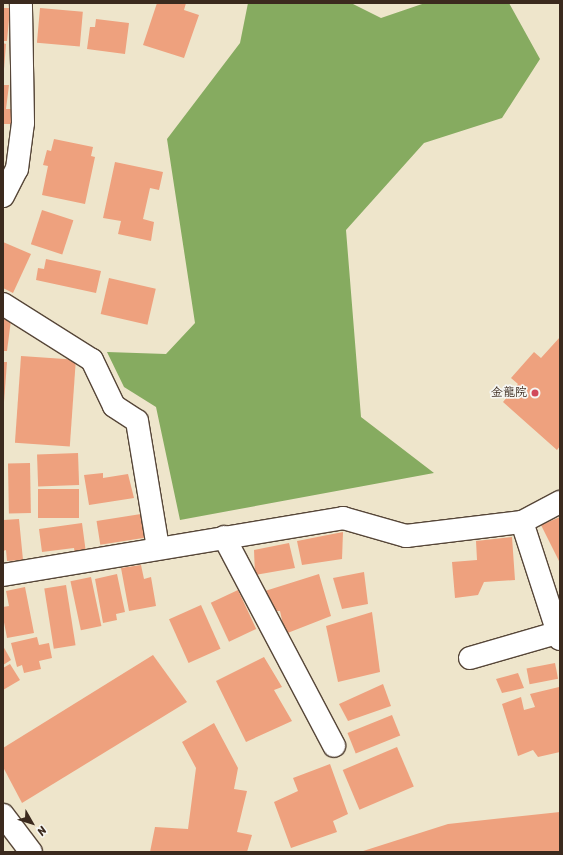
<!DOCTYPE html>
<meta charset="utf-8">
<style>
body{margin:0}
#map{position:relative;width:563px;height:855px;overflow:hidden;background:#eee5cb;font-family:Sriracha,"Klee One",sans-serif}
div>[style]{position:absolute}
.forest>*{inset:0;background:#86ab60}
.building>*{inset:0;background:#eea17e;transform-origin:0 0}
.roads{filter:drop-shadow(1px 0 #564638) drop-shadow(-1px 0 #564638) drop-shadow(0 1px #564638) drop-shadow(0 -1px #564638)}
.minor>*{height:22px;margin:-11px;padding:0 11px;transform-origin:11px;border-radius:11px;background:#fff}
.dots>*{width:11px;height:11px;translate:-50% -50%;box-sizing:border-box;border:2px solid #f6f6f2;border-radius:50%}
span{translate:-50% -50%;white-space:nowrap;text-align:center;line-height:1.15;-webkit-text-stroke:3.5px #f6f6f2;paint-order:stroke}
.poi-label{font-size:12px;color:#3b2a1e;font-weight:700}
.right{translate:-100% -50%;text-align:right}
.frame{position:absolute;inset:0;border:4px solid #3b2a1e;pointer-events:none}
.north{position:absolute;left:12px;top:803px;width:40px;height:40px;-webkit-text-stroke:3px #f6f6f2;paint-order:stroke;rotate:129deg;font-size:11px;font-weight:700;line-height:16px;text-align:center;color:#3b2a1e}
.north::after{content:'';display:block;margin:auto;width:14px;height:18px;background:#3b2a1e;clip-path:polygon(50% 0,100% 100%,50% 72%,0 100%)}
</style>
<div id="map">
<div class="forest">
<i style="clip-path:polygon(248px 3px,351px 3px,381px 18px,425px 3px,509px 3px,540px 59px,502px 118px,424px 143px,346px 230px,361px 417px,434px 473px,180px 520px,156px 407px,124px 387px,107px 352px,166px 354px,195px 323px,167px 139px,240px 43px)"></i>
</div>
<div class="building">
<i style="clip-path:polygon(157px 3px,186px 3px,184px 10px,199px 15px,184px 58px,143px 45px)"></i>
<i style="clip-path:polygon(3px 8px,10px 8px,7px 41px,3px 41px)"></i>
<i style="left:40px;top:8px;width:43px;height:35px;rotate:5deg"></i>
<i style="clip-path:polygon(96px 19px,129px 23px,125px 54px,87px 49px,90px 27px,95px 27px)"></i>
<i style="clip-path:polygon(3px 43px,6px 44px,4px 69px,3px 69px)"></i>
<i style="clip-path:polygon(3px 85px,9px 85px,6px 109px,13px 109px,12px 124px,3px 124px)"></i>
<i style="clip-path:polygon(54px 139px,93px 147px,91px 156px,95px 157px,85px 204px,42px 195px,48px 166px,43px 165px,47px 150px,51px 151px)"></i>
<i style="clip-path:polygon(115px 162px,163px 172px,159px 190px,150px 188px,143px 219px,154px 222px,151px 241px,118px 234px,121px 221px,103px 218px)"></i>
<i style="left:42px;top:210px;width:33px;height:36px;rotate:18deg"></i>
<i style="clip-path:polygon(3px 242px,31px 254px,13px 293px,3px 288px)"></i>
<i style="clip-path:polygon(46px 259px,101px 271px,96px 293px,36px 280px,38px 268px,44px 269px)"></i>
<i style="left:109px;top:278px;width:48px;height:37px;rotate:13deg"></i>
<i style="clip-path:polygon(3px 319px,11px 320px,7px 351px,3px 351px)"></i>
<i style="clip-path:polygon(560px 337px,560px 446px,557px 450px,503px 402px,518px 384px,511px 378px,534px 352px,541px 358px)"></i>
<i style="left:21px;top:356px;width:55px;height:87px;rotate:4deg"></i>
<i style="clip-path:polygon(3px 362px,7px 362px,4px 402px,3px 402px)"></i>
<i style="left:78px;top:453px;width:32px;height:41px;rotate:88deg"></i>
<i style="left:30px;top:463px;width:50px;height:22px;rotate:89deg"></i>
<i style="clip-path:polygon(103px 473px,103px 478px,128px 474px,134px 498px,89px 505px,84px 475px)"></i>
<i style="left:79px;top:489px;width:29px;height:41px;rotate:90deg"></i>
<i style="left:141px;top:514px;width:24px;height:45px;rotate:81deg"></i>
<i style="clip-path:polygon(560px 517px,560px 563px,541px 525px)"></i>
<i style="clip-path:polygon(19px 519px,23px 560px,7px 561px,6px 550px,3px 551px,3px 520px)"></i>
<i style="clip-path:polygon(82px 523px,86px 553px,75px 555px,74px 548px,42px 552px,39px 529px)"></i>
<i style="clip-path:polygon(343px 532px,342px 559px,302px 565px,297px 541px)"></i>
<i style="clip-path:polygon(512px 537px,515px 580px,484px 582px,478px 595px,455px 598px,452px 562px,477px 560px,476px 541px)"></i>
<i style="clip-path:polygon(289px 543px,295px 568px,255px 575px,254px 550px)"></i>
<i style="clip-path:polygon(141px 565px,144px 579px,151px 577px,156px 606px,129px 611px,121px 568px)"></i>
<i style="clip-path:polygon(364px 572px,368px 604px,342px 609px,333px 578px)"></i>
<i style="clip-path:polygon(117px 574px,125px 612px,116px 614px,117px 620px,103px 623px,95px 579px)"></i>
<i style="clip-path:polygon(319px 574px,331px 616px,285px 634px,280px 611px,271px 611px,265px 591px)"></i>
<i style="left:91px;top:577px;width:50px;height:21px;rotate:78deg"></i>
<i style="left:66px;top:585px;width:61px;height:22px;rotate:81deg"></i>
<i style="clip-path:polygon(25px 587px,34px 633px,7px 638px,3px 617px,3px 607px,9px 606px,6px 591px)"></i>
<i style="left:238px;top:590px;width:43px;height:30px;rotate:65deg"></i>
<i style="left:201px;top:605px;width:48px;height:35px;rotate:66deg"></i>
<i style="clip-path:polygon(372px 612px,380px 672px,338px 682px,326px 626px)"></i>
<i style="clip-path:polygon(37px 637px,39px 645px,49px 643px,52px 658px,39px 661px,41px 669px,24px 673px,22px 665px,17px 667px,11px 643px)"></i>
<i style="clip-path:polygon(3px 646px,11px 660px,3px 665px)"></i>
<i style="clip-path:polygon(153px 655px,187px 702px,22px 803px,3px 767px,3px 748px)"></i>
<i style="clip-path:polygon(264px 657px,282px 687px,274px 690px,292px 721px,246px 742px,216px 681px)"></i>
<i style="left:555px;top:663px;width:16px;height:29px;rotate:79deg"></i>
<i style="clip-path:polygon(10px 664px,20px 680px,3px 690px,3px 668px)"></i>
<i style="clip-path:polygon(518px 673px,524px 688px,502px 693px,496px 679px)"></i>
<i style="clip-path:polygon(383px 684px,391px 706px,348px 721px,339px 704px)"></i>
<i style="clip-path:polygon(559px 687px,560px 752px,538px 757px,533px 750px,518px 756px,502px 704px,521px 697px,524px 710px,535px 707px,530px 694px)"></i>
<i style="left:392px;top:715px;width:22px;height:48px;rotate:68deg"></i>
<i style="clip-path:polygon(214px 723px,238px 768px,234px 789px,247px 791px,237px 832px,252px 835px,247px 852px,150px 852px,155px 827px,188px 829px,196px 768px,182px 742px)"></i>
<i style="left:397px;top:747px;width:43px;height:59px;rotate:67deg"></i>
<i style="clip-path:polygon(330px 764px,348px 814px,333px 821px,337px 832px,291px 848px,274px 802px,298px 791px,293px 778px)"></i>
<i style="clip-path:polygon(560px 812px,560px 852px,360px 852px,448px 824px)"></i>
</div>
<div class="roads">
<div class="minor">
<i style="left:3px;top:196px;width:30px;rotate:-63deg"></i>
<i style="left:17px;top:169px;width:46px;rotate:-82.6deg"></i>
<i style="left:23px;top:123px;width:120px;rotate:-91deg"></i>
<i style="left:3px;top:304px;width:105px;rotate:32.2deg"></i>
<i style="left:92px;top:360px;width:51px;rotate:64.4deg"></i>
<i style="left:114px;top:406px;width:27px;rotate:33deg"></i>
<i style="left:137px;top:421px;width:129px;rotate:80.6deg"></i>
<i style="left:522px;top:522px;width:123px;rotate:72deg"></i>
<i style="left:224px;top:537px;width:236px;rotate:62.2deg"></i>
<i style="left:3px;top:575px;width:345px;rotate:-9.5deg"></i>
<i style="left:343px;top:518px;width:66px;rotate:15.9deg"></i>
<i style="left:406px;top:536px;width:117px;rotate:-6.9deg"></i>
<i style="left:522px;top:522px;width:43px;rotate:-27.8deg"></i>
<i style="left:470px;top:658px;width:94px;rotate:-16.1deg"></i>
<i style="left:3px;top:815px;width:46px;rotate:52.9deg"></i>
</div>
</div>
<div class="dots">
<i style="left:535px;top:393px;background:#d1495b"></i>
</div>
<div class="poi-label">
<span class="right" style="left:527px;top:393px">金龍院</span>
</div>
<div class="frame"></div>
<div class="north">N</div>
</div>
